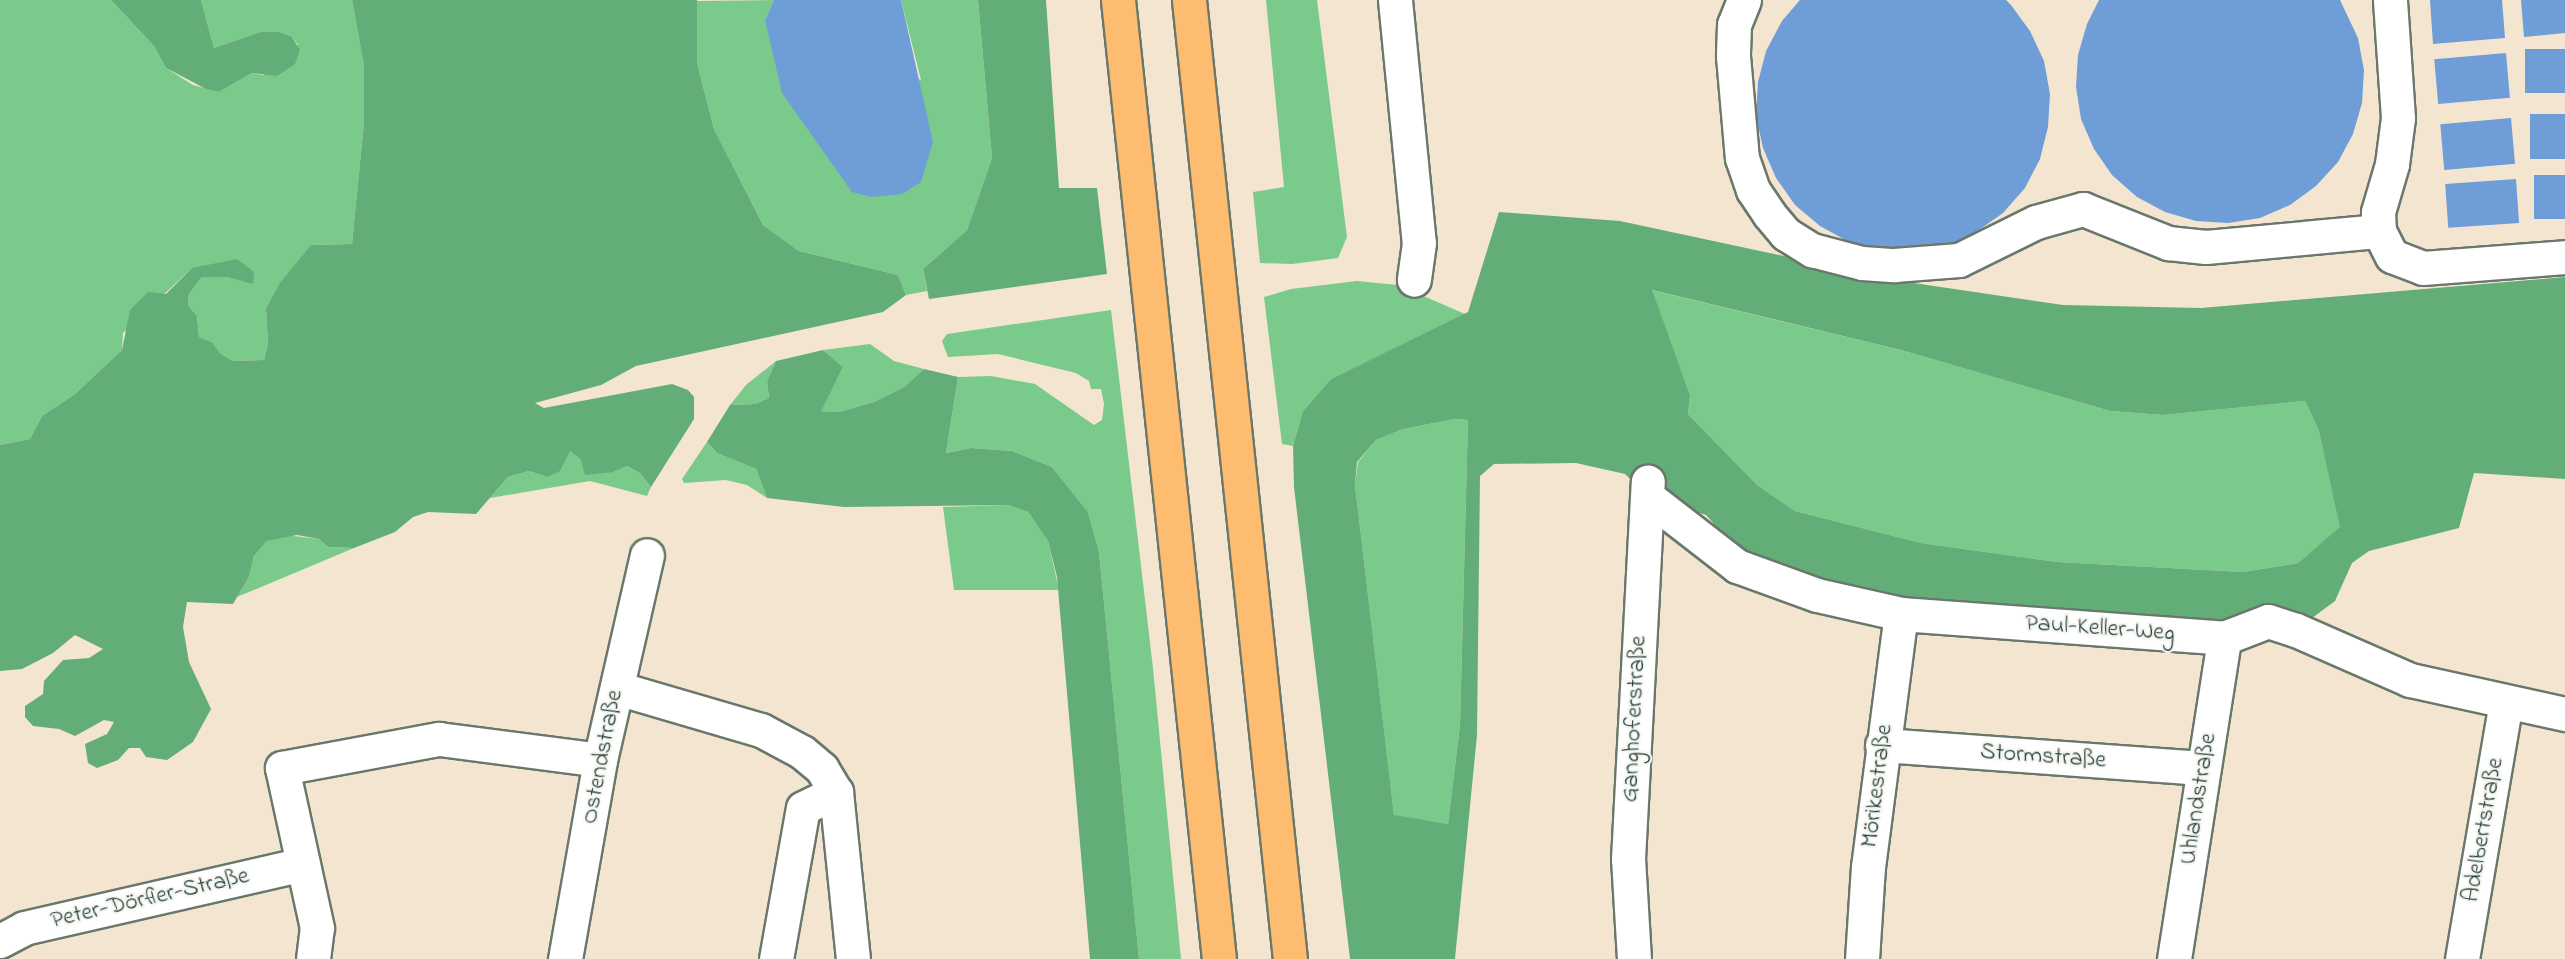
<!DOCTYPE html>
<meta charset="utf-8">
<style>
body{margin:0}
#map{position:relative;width:2565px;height:959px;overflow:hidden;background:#f4e5d1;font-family:"Indie Flower",sans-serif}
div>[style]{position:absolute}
.green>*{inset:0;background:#7aca8c}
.forest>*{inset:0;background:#63ae78}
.water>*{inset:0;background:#6e9dd7;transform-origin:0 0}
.roads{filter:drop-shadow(2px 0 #6a786b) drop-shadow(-2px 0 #6a786b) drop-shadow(0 2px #6a786b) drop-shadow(0 -2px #6a786b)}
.minor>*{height:33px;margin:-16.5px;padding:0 16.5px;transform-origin:16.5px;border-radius:16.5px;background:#fff}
.highway>*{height:33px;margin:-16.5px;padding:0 16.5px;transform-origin:16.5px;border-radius:16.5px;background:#febc70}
span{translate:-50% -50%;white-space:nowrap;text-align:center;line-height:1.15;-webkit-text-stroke:4.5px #f6f6f2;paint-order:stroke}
.street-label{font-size:24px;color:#1f3d34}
</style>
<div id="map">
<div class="green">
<i style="clip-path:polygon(0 0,111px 0,154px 46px,166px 68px,193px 85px,219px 92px,252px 73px,263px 75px,298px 45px,292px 37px,260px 32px,214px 48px,201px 0,352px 0,364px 64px,364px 122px,352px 244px,311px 245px,297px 263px,266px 309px,268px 346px,264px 360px,231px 361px,220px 353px,212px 342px,199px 337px,197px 316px,188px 305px,189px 294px,202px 277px,227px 277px,253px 283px,192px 268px,123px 333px,122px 350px,75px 394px,42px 416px,30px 439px,0 445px)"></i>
<i style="clip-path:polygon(774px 0,765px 20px,921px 80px,901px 0,978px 0,992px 158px,967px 230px,923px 269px,927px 291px,906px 295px,898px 275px,799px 251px,763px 225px,714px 129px,697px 63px,696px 1px)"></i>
<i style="clip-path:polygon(1266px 0,1317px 0,1347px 237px,1338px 258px,1292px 264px,1260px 263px,1253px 192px,1284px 187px)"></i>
<i style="clip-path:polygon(1357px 281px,1398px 285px,1465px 314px,1331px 379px,1303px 411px,1293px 446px,1282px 444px,1264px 297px,1291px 289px)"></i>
<i style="clip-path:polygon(1651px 290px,1901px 350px,2110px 411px,2163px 415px,2305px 401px,2319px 431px,2341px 527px,2298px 563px,2243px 572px,2057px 562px,1921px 543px,1795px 511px,1757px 485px,1688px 414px,1690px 395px)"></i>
<i style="clip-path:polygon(1111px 310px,1153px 668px,1181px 959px,1139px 959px,1099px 552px,1088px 512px,1052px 467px,1012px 451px,971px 448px,946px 453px,958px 377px,991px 376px,1035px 384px,1094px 425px,1102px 420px,1104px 404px,1101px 389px,1091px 389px,1089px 381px,1076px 373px,998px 354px,948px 357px,942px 341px,947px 334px)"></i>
<i style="clip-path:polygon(870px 344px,894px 361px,924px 369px,904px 387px,874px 402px,839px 412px,820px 411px,843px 367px,823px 350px)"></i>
<i style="clip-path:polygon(776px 361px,767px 381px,769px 398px,755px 404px,730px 405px,746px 385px)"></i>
<i style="clip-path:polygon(1455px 419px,1468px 420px,1460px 725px,1448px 824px,1394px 816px,1355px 485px,1358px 462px,1376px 440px,1403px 429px)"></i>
<i style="clip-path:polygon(707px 442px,717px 453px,756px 469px,767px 498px,747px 485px,726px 480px,684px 483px,682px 479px)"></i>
<i style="clip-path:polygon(570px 451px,581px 460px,614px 472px,627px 466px,640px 473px,651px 487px,647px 496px,590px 481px,490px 498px,508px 477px,529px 471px,547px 477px)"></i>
<i style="clip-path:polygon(1008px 505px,1028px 512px,1048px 541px,1059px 590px,954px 590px,943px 507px)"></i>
<i style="clip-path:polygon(285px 535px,319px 539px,328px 547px,354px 548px,237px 597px,249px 577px,254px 556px,267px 541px)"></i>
</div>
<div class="forest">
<i style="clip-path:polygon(111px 0,201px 0,214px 48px,260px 32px,278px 32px,292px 37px,300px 50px,295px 64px,277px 76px,252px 73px,219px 92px,206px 89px,166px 68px,154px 46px)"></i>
<i style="clip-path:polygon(352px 0,697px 0,697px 63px,714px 129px,763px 225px,799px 251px,898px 275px,906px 295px,883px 312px,636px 366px,601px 385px,535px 403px,544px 408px,672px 384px,688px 390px,694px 397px,694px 419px,651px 487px,640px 473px,627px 466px,614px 472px,585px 475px,581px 460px,570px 451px,560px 471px,547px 477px,529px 471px,508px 477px,476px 514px,428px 512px,413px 517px,395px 532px,354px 548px,328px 547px,319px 539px,297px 535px,267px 541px,254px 556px,249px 577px,233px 604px,187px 602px,183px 627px,189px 662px,211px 709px,193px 742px,167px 760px,146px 757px,140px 748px,129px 748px,118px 760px,97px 768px,88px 763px,85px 744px,107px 734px,114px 722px,104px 720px,75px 736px,59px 729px,33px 726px,25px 717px,25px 706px,43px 694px,44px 681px,63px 660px,89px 658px,103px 649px,75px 635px,53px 653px,22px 669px,0 671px,0 445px,30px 439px,42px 416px,75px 394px,122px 350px,130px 310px,148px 292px,166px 294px,192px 268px,237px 259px,254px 272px,253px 284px,227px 277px,202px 277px,189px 294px,188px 305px,197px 316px,199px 337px,212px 342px,220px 353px,232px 361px,264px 360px,268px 345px,266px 309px,280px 283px,311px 245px,352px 244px,364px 122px,364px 65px)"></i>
<i style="clip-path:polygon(978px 0,1046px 0,1059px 188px,1097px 188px,1107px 274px,929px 299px,923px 269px,967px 230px,992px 158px)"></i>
<i style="clip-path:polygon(evenodd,1499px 212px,1620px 221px,1900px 281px,2063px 305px,2201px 308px,2565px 277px,2565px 479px,2474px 473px,2459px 528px,2369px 551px,2352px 563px,2335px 601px,2296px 630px,2224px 638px,1901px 614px,1743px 556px,1706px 515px,1648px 497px,1625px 474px,1576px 463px,1494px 464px,1480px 476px,1477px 735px,1455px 959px,1350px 959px,1294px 487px,1293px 446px,1303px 411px,1331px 379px,1468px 312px,1499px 212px,1652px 290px,1901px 350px,2110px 411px,2163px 415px,2305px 401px,2319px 431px,2340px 527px,2298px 563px,2243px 572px,2057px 562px,1921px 543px,1795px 511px,1757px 485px,1688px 414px,1690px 395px,1652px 290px,1499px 212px,1455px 419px,1468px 420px,1460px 725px,1448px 824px,1394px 815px,1355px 485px,1357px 462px,1376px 440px,1403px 429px,1455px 419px)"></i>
<i style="clip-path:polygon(823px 350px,843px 367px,821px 411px,839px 412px,874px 402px,904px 387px,924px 369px,958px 377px,946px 453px,971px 448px,1012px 451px,1052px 467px,1088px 512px,1099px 552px,1139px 959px,1090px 959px,1057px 577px,1048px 541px,1028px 512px,1008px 505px,844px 507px,767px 498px,756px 469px,717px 453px,707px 442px,730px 405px,755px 404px,769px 398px,767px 381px,776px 361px)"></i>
</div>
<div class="water">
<i style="clip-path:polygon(774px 0,901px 0,933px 142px,921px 182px,902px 194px,871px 197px,852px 192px,782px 93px,765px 20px)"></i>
<i style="clip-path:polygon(1800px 0,2006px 0,2011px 5px,2030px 31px,2044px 61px,2050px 94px,2048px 127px,2040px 159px,2025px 188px,2003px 213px,1976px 232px,1947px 246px,1881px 250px,1849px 242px,1820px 226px,1795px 205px,1776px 178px,1763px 148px,1756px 116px,1758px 82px,1766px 51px,1782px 21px)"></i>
<i style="clip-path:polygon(2099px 0,2340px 0,2358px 38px,2364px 70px,2362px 103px,2353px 134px,2338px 162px,2316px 186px,2290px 205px,2260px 218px,2228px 223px,2196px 221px,2165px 212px,2137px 197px,2112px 175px,2094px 149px,2081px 119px,2076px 87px,2078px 55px,2087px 24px)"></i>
<i style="clip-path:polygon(2430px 0,2502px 0,2505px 38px,2433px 44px)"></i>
<i style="clip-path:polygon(2521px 0,2565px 0,2565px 33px,2524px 37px)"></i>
<i style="left:2565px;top:49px;width:44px;height:40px;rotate:90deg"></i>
<i style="left:2506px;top:53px;width:45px;height:72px;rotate:85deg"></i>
<i style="left:2565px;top:114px;width:45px;height:35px;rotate:90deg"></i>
<i style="left:2511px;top:118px;width:46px;height:71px;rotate:85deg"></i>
<i style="left:2565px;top:175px;width:44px;height:31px;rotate:90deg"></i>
<i style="left:2516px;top:179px;width:44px;height:71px;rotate:86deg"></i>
</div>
<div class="roads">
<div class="minor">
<i style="left:1395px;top:0;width:244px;rotate:84.4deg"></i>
<i style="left:1419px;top:243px;width:37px;rotate:98deg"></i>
<i style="left:1744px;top:0;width:27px;rotate:112deg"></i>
<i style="left:1734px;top:25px;width:31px;rotate:92deg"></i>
<i style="left:1733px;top:56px;width:102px;rotate:85deg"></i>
<i style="left:1742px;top:158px;width:34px;rotate:71deg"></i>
<i style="left:1753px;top:190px;width:29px;rotate:56deg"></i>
<i style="left:1769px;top:214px;width:26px;rotate:50deg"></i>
<i style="left:1786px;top:234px;width:31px;rotate:32deg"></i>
<i style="left:1812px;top:250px;width:52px;rotate:14.6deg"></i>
<i style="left:1862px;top:263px;width:32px;rotate:4deg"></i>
<i style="left:1894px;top:265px;width:65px;rotate:-4.4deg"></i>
<i style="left:1959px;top:260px;width:86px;rotate:-26.3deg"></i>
<i style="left:2036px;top:222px;width:49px;rotate:-15.5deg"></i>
<i style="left:2083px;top:209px;width:92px;rotate:21.8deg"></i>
<i style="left:2168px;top:243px;width:38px;rotate:6deg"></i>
<i style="left:2206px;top:247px;width:174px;rotate:-5.3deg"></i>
<i style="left:2379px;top:231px;width:28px;rotate:63deg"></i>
<i style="left:2392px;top:256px;width:33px;rotate:21deg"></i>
<i style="left:2423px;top:268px;width:142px;rotate:-4.4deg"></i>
<i style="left:2379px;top:231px;width:19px;rotate:-93deg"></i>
<i style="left:2378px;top:212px;width:50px;rotate:-73.7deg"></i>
<i style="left:2392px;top:164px;width:46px;rotate:-82.6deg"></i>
<i style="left:2398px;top:118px;width:118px;rotate:-93.9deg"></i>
<i style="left:1648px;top:497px;width:113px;rotate:37.8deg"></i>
<i style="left:1737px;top:566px;width:85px;rotate:19.9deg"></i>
<i style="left:1817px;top:595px;width:86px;rotate:12.7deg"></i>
<i style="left:1901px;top:614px;width:324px;rotate:4.2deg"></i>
<i style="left:2224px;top:638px;width:47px;rotate:-21.1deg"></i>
<i style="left:2268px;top:621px;width:29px;rotate:18deg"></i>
<i style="left:2296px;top:630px;width:124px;rotate:23.7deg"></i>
<i style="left:2410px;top:680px;width:159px;rotate:12.4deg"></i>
<i style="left:617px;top:688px;width:150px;rotate:16.3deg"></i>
<i style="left:761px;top:730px;width:47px;rotate:28.2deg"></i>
<i style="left:802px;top:752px;width:26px;rotate:40deg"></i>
<i style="left:822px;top:769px;width:27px;rotate:59deg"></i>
<i style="left:836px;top:792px;width:168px;rotate:84.2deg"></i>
<i style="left:1882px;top:745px;width:322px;rotate:4.1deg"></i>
<i style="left:0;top:941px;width:27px;rotate:-28deg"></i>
<i style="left:24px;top:928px;width:286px;rotate:-12.9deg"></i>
<i style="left:313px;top:959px;width:31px;rotate:-83deg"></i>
<i style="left:317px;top:928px;width:164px;rotate:-102.3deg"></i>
<i style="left:282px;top:768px;width:160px;rotate:-10.5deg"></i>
<i style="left:439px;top:739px;width:162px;rotate:7.4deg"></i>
<i style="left:565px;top:959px;width:202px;rotate:-80deg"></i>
<i style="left:600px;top:760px;width:210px;rotate:-77.1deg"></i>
<i style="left:776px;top:959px;width:153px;rotate:-79.9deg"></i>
<i style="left:803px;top:808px;width:37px;rotate:-26deg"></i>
<i style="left:1634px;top:959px;width:100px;rotate:-93.4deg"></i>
<i style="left:1628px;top:859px;width:378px;rotate:-87deg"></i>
<i style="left:1862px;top:959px;width:92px;rotate:-86.3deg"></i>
<i style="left:1868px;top:867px;width:255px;rotate:-82.6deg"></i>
<i style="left:2174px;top:959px;width:325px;rotate:-81.1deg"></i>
<i style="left:2462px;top:959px;width:261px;rotate:-80.3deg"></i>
</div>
<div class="highway">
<i style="left:1118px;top:0;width:964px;rotate:83.99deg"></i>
<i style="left:1189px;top:0;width:964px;rotate:83.99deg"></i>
</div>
</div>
<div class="street-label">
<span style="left:2100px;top:629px;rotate:4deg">Paul-Keller-Weg</span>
<span style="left:1635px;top:719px;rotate:-87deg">Ganghoferstraße</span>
<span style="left:603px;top:757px;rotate:-79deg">Ostendstraße</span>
<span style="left:2043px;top:757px;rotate:4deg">Stormstraße</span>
<span style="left:1878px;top:786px;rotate:-83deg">Mörikestraße</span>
<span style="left:2199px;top:799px;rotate:-81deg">Uhlandstraße</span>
<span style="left:2484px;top:830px;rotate:-80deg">Adelbertstraße</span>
<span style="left:150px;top:899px;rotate:-13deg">Peter-Dörfler-Straße</span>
</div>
</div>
